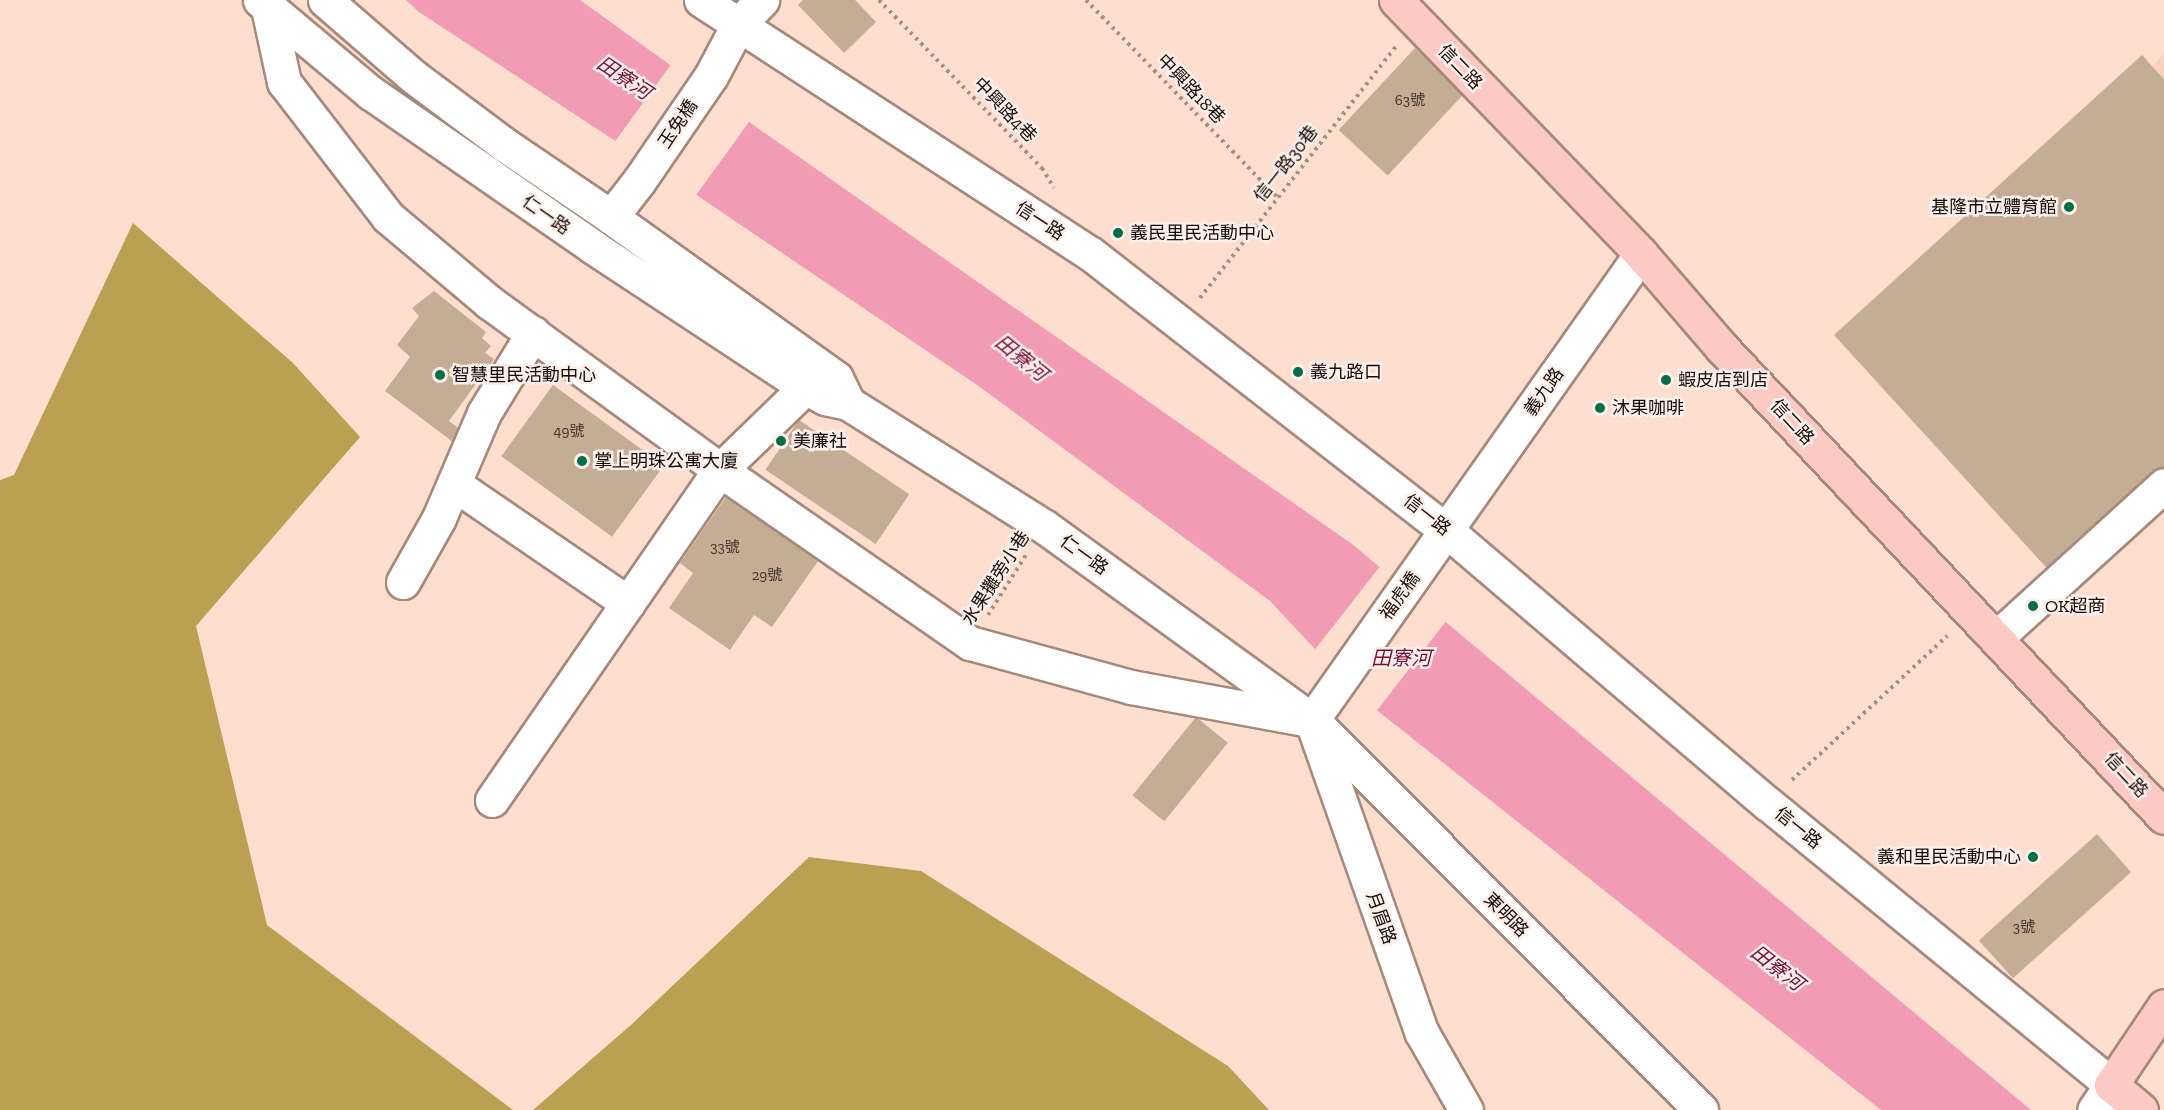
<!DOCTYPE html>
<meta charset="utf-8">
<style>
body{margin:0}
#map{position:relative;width:2164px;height:1110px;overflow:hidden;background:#fedecf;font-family:"Zilla Slab","Noto Sans TC",serif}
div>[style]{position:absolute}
.built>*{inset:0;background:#f8d1be}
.forest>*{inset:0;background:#baa050}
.water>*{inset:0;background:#f19cb4}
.pier>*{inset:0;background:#fedecf;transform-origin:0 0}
.building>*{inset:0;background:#c3ad95;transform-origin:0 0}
.path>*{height:4px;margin-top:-2px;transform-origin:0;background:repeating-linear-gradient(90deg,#a78f84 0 3px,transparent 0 7.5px)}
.roads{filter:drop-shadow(2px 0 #a6897b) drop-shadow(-2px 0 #a6897b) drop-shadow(0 2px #a6897b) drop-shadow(0 -2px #a6897b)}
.minor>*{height:33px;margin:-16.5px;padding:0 16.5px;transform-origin:16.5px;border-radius:16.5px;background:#fff}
.major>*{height:33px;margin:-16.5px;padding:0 16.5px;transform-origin:16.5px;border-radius:16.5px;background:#fdc9c5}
.dots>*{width:16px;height:16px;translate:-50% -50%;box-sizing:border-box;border:3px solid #fdf0ea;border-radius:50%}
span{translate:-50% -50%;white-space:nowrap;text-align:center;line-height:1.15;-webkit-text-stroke:5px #fdf0ea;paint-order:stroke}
.number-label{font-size:15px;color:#40332a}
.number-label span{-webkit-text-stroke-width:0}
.street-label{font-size:18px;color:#140a06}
.poi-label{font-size:18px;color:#140a06}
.right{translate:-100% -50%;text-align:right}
.left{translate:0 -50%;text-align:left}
.water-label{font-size:20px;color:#74113b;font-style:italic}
</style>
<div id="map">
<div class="built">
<i style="clip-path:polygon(2164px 53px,2164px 79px,2153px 66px)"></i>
</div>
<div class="forest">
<i style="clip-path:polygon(133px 223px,293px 363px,360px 437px,196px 626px,267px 925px,513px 1110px,0 1110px,0 480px,14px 475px)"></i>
<i style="clip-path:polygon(809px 857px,921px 871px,1228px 1066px,1269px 1110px,533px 1110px,632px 1024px)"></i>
</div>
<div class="water">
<i style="clip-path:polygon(406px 0,580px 0,752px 124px,1352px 544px,2031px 1110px,1881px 1110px,1359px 696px,1270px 601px,980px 387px,667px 175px,419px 12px)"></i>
</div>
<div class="pier">
<i style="left:672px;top:63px;width:97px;height:100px;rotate:36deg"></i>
<i style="clip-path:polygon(1381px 565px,1447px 620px,1375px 713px,1357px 698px,1313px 652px)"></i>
</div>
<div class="building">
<i style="clip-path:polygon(803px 0,855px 0,876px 22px,844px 53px,798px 5px)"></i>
<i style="left:1415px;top:48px;width:67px;height:112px;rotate:43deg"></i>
<i style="clip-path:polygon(2142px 55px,2164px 79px,2164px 476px,2054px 576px,1834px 335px)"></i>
<i style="clip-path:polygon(434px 291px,486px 332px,482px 338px,491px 346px,485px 353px,494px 359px,449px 421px,461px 430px,453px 442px,385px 391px,410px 357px,397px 345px,419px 316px,412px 308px)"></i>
<i style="left:553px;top:385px;width:137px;height:88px;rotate:36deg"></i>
<i style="left:799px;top:420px;width:133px;height:60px;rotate:34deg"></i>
<i style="clip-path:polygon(733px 487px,825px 551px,772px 627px,754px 615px,730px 650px,669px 608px,693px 573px,680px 563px)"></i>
<i style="left:1196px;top:717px;width:41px;height:101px;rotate:39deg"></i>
<i style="left:2097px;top:834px;width:51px;height:159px;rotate:48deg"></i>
</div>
<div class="path">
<i style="left:879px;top:0;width:234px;rotate:45.9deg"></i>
<i style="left:1042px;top:168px;width:23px;rotate:59deg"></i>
<i style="left:1086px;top:0;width:274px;rotate:45.9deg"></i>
<i style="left:1200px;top:298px;width:319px;rotate:-52.1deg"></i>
<i style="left:988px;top:615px;width:71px;rotate:-57.7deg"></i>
<i style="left:1792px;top:780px;width:212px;rotate:-42.9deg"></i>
</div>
<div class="roads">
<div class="minor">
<i style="left:260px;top:0;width:145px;rotate:40deg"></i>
<i style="left:371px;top:93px;width:270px;rotate:34.7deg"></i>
<i style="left:593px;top:247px;width:256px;rotate:33.4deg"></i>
<i style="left:807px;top:388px;width:21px;rotate:29deg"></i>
<i style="left:825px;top:398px;width:24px;rotate:12deg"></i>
<i style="left:848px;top:403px;width:233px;rotate:32.2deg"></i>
<i style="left:1045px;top:527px;width:329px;rotate:35.9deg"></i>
<i style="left:1312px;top:720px;width:551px;rotate:45.07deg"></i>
<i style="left:325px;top:0;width:118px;rotate:40.9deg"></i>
<i style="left:414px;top:77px;width:114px;rotate:36.8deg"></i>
<i style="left:505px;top:145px;width:128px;rotate:34.2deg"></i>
<i style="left:611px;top:217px;width:277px;rotate:35.6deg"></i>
<i style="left:836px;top:378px;width:28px;rotate:64deg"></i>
<i style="left:701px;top:0;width:465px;rotate:33.1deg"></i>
<i style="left:1091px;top:254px;width:451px;rotate:37.9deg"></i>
<i style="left:1447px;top:531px;width:420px;rotate:40.4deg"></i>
<i style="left:1767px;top:803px;width:445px;rotate:39.3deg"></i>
<i style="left:2111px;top:1085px;width:30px;rotate:124deg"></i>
<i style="left:268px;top:8px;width:76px;rotate:77.8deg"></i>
<i style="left:284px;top:82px;width:170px;rotate:52.4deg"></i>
<i style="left:388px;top:217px;width:132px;rotate:40.1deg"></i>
<i style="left:489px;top:302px;width:286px;rotate:36deg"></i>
<i style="left:720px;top:470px;width:304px;rotate:34.7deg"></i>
<i style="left:970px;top:643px;width:167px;rotate:15.3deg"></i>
<i style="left:1131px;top:687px;width:176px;rotate:10.5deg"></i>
<i style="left:611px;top:217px;width:46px;rotate:-52.1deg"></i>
<i style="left:639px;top:181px;width:127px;rotate:-55.6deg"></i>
<i style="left:711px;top:76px;width:58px;rotate:-62.1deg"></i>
<i style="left:738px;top:25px;width:35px;rotate:-46deg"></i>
<i style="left:454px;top:484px;width:211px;rotate:34.4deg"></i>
<i style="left:403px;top:582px;width:73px;rotate:-60.6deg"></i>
<i style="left:439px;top:518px;width:114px;rotate:-66.8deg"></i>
<i style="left:484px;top:413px;width:94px;rotate:-58.5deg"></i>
<i style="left:1996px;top:638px;width:227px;rotate:-42.3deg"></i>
<i style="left:1312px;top:720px;width:570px;rotate:-54.78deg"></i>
<i style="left:1314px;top:727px;width:324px;rotate:70.6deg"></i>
<i style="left:1422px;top:1033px;width:89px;rotate:60.3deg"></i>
<i style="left:492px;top:800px;width:401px;rotate:-55.4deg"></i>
<i style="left:720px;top:470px;width:139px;rotate:-44.1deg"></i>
</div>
<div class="major">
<i style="left:1396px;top:0;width:353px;rotate:46deg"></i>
<i style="left:1641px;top:254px;width:124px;rotate:49.2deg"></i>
<i style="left:1722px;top:348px;width:644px;rotate:46.7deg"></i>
<i style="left:2141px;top:1110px;width:39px;rotate:-140deg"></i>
<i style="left:2111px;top:1085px;width:95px;rotate:-56.1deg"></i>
</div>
</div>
<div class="dots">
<i style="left:2069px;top:207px;background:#046f47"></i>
<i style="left:1118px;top:233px;background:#046f47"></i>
<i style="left:1298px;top:372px;background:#046f47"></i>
<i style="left:440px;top:375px;background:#046f47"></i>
<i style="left:1666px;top:380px;background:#046f47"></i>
<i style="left:1600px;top:408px;background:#046f47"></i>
<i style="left:781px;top:441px;background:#046f47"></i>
<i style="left:582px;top:461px;background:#046f47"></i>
<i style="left:2033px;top:606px;background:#046f47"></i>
<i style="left:2033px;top:857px;background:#046f47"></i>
</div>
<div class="number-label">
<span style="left:1410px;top:101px">63號</span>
<span style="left:569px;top:432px">49號</span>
<span style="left:725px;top:548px">33號</span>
<span style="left:767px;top:576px">29號</span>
<span style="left:2024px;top:928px">3號</span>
</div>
<div class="street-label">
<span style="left:1460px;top:67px;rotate:46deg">信二路</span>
<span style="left:1191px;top:89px;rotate:46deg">中興路18巷</span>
<span style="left:1005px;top:110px;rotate:46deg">中興路4巷</span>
<span style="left:678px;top:124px;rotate:-56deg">玉兔橋</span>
<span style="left:1286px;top:164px;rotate:-52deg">信一路30巷</span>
<span style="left:546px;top:215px;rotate:35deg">仁一路</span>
<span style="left:1040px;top:221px;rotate:33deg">信一路</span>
<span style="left:1544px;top:392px;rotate:-55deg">義九路</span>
<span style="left:1792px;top:422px;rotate:47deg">信二路</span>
<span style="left:1427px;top:515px;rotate:38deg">信一路</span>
<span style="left:1084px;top:555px;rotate:36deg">仁一路</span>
<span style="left:996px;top:578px;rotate:-57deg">水果攤旁小巷</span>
<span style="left:1400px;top:596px;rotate:-54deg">福虎橋</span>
<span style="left:2126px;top:775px;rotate:47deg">信二路</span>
<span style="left:1798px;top:828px;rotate:39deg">信一路</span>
<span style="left:1506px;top:915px;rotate:45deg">東明路</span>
<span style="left:1381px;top:918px;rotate:70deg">月眉路</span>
</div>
<div class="poi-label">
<span class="right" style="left:2057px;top:207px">基隆市立體育館</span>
<span class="left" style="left:1130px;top:233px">義民里民活動中心</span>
<span class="left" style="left:1310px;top:372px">義九路口</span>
<span class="left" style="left:452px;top:375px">智慧里民活動中心</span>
<span class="left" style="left:1678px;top:380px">蝦皮店到店</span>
<span class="left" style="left:1612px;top:408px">沐果咖啡</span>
<span class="left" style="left:793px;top:441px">美廉社</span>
<span class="left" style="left:594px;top:461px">掌上明珠公寓大廈</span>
<span class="left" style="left:2045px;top:606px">OK超商</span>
<span class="right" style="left:2021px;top:857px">義和里民活動中心</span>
</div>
<div class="water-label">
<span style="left:624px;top:78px;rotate:34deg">田寮河</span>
<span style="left:1021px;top:358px;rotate:39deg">田寮河</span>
<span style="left:1401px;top:658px">田寮河</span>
<span style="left:1777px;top:968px;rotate:38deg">田寮河</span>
</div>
</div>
